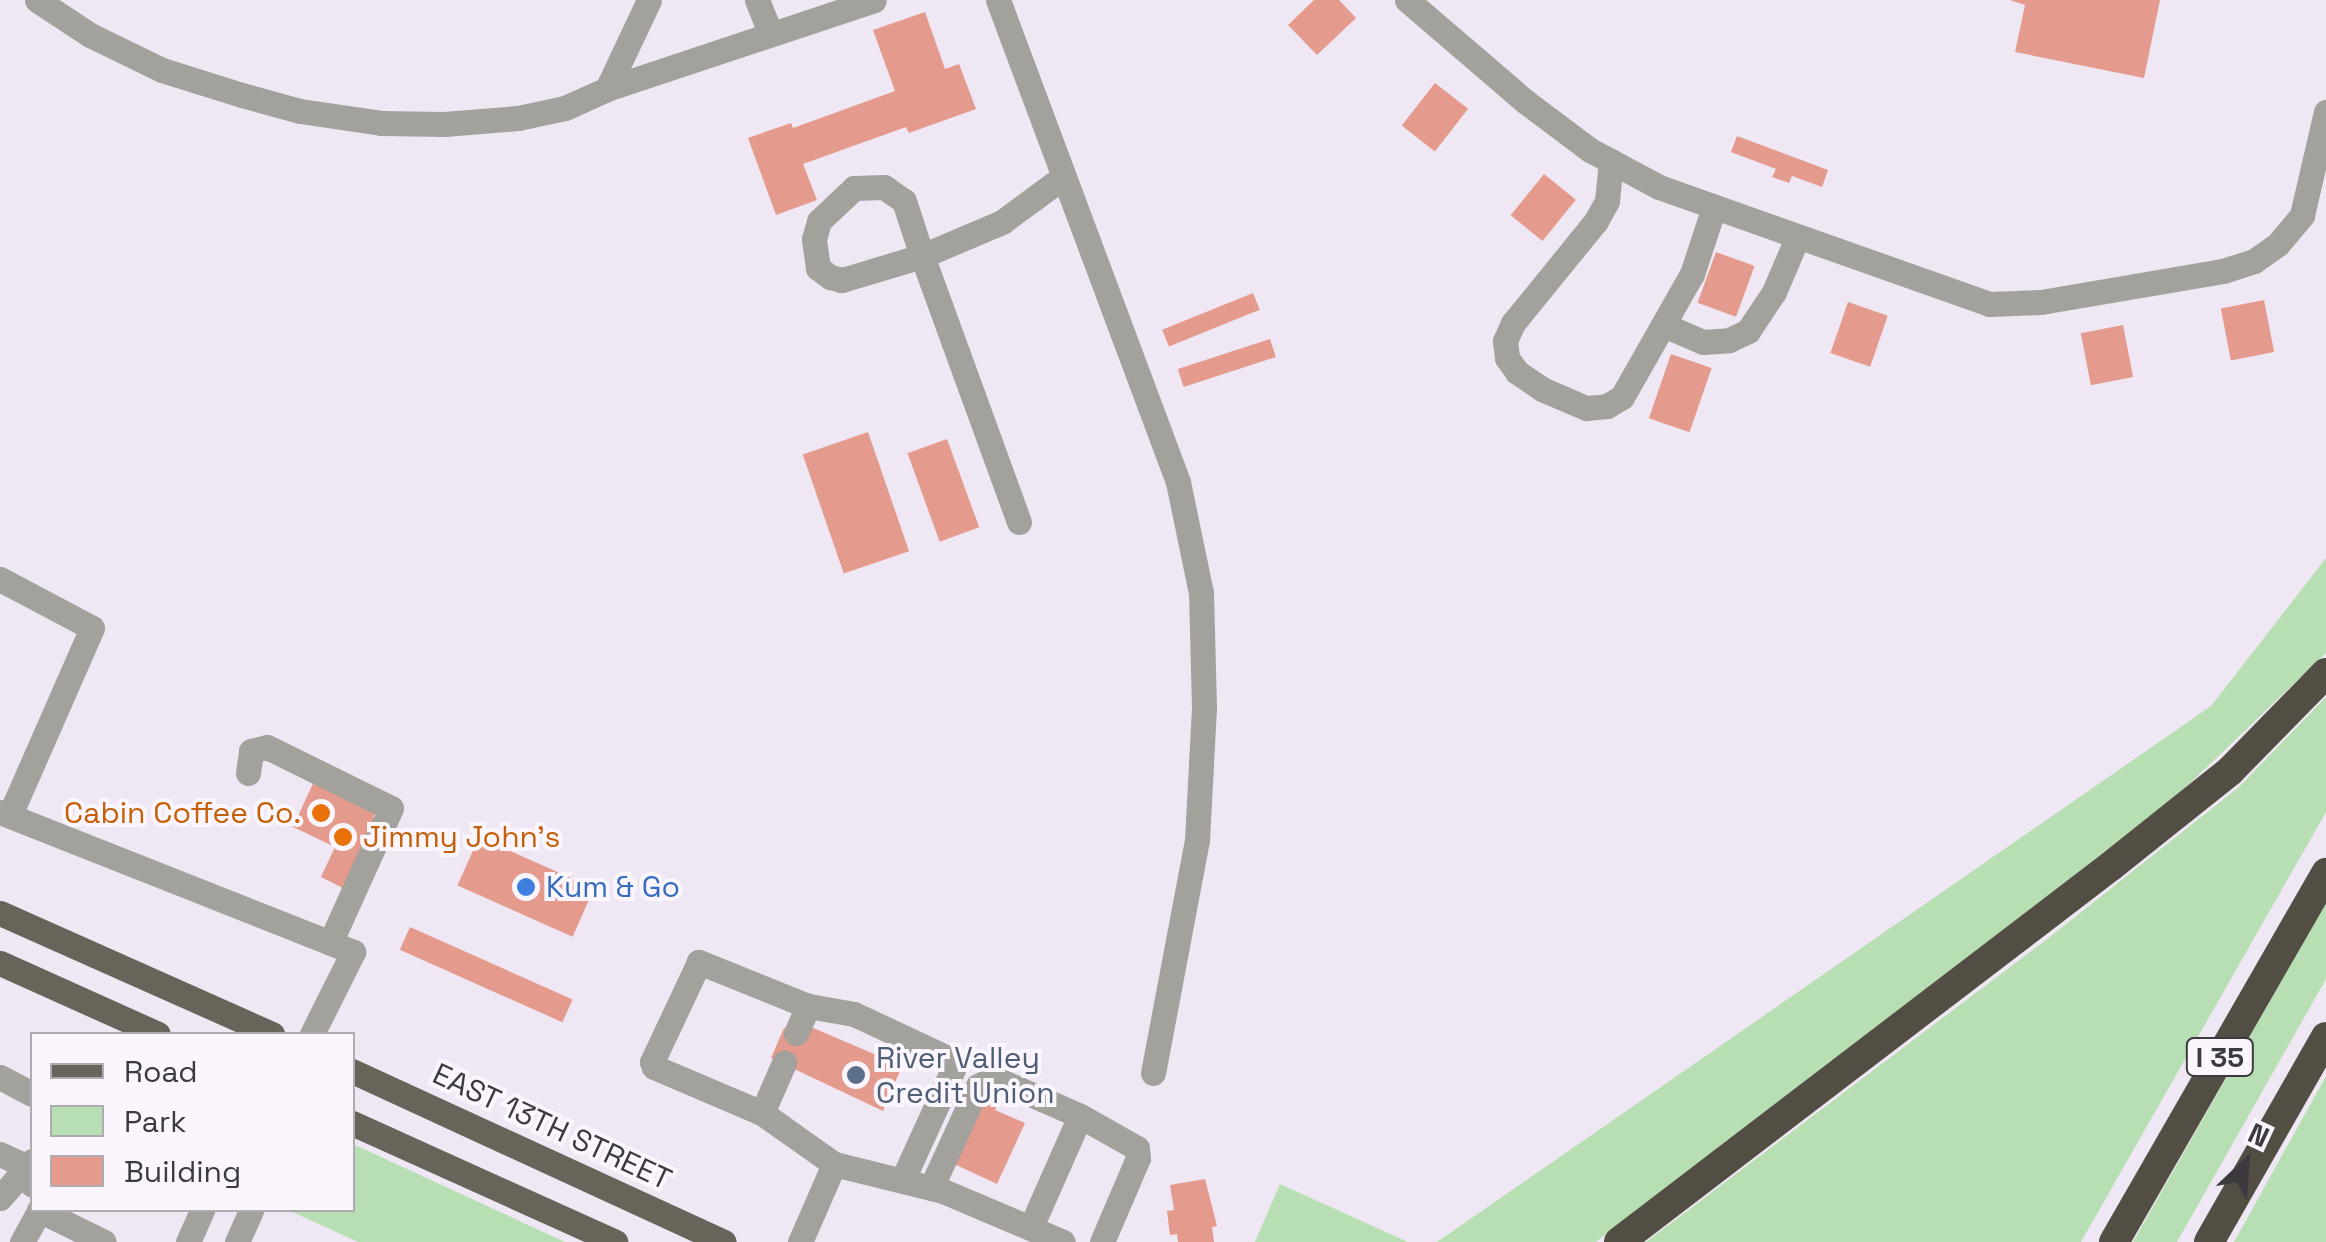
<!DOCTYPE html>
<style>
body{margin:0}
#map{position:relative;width:2326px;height:1242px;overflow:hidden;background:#efe8f4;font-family:"Space Grotesk",sans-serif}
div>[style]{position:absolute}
.green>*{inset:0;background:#b8deb3}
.building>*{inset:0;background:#e49a8c;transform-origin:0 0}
.minor>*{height:25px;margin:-12.5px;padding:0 12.5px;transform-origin:12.5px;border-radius:12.5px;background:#a2a19b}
.major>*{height:25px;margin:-12.5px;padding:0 12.5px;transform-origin:12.5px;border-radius:12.5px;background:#67645a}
.highway>*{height:30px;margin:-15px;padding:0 15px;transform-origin:15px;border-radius:15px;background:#524e43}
.dots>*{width:28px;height:28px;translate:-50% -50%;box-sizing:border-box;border:5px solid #fbf6fd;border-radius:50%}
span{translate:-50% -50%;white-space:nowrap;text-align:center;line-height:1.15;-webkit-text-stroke:8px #fbf6fd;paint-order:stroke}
.shield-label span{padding:2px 8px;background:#fbf6fd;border:2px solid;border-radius:8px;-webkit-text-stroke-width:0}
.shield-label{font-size:28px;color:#3d3a3f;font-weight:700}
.food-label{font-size:30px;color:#c56008}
.right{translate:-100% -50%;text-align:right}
.left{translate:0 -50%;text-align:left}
.shop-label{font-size:30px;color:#366cbe}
.service-label{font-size:30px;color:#4e5e75}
.street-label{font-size:30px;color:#3d3a3f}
.legend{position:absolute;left:30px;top:1032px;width:325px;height:180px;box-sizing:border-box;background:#fbf6fd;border:2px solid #afabb1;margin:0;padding:12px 18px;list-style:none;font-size:30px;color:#3d3a3f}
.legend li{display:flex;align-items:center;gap:20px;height:50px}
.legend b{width:50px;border:2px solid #afabb1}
.north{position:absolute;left:2196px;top:1112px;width:100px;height:100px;-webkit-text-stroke:8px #fbf6fd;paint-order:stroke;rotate:25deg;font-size:28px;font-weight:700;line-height:40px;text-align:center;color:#3d3a3f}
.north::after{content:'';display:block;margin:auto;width:35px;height:45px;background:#3d3a3f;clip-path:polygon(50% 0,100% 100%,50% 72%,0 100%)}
</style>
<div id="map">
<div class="green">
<i style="clip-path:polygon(2326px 558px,2326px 653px,2163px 809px,1596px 1242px,1437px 1242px,2211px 706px)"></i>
<i style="clip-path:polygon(2326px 697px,2326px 812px,2081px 1242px,1646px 1242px,2046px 940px,2239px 787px)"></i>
<i style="clip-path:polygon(2326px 902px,2326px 979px,2177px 1242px,2133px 1242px)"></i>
<i style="clip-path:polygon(2326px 1076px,2326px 1242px,2234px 1242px)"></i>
<i style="clip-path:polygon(353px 1144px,565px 1242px,358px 1242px,288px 1210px,352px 1210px)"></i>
<i style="clip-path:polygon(1280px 1184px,1408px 1242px,1409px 1242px,1255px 1242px)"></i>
</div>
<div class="building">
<i style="clip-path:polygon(1314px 0,1339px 0,1356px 18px,1317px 55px,1288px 25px)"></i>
<i style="clip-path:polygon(2010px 0,2160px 0,2144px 78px,2015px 52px,2025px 5px)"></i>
<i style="clip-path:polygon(925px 12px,945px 69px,959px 64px,976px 109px,909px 133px,906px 127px,803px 164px,817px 200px,776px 215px,748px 138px,791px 123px,793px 128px,895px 91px,873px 30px)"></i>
<i style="left:1435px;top:83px;width:42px;height:54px;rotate:38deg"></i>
<i style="clip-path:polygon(1737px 136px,1828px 170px,1822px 187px,1792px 176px,1789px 183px,1772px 177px,1776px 169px,1731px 152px)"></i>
<i style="left:1544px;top:174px;width:41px;height:53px;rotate:39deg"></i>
<i style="left:1716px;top:252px;width:41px;height:54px;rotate:20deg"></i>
<i style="left:1253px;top:293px;width:18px;height:98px;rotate:68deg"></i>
<i style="left:2264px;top:300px;width:53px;height:44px;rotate:79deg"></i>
<i style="left:1848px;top:302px;width:42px;height:54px;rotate:19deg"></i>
<i style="left:2123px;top:325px;width:53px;height:43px;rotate:79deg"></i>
<i style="left:1270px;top:339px;width:19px;height:97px;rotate:72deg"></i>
<i style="left:1671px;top:354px;width:43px;height:68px;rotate:19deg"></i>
<i style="left:868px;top:432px;width:126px;height:69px;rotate:71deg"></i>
<i style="left:947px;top:439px;width:94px;height:42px;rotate:70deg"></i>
<i style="clip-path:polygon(316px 777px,378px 806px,373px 817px,380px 820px,347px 890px,321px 877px,335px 847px,293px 827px)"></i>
<i style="left:479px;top:837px;width:126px;height:53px;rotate:24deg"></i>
<i style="left:410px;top:927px;width:178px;height:25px;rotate:24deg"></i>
<i style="clip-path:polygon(811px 1027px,902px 1066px,883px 1111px,771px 1058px,784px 1028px,807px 1037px)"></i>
<i style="clip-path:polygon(981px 1093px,999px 1101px,995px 1110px,1025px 1123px,997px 1184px,950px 1162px)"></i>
<i style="clip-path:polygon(1205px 1179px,1217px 1226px,1212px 1227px,1214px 1242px,1178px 1242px,1177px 1234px,1170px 1235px,1167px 1211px,1174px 1210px,1170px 1185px)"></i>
</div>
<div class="minor">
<i style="left:37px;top:0;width:64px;rotate:33.4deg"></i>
<i style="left:90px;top:35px;width:80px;rotate:25.9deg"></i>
<i style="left:162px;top:70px;width:84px;rotate:17.4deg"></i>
<i style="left:242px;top:95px;width:60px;rotate:15.4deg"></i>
<i style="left:300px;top:111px;width:82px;rotate:8.4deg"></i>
<i style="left:381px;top:123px;width:63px;rotate:0.9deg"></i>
<i style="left:444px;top:124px;width:74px;rotate:-4.6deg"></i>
<i style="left:518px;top:118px;width:48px;rotate:-12deg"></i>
<i style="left:565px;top:108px;width:46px;rotate:-24.3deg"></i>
<i style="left:607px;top:89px;width:281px;rotate:-18.4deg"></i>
<i style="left:757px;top:0;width:35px;rotate:68deg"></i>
<i style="left:998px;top:0;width:515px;rotate:69.52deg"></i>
<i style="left:1178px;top:482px;width:113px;rotate:78.3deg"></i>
<i style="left:1201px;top:593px;width:114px;rotate:88.5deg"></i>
<i style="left:1204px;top:707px;width:133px;rotate:93deg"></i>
<i style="left:1197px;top:840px;width:237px;rotate:100.7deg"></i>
<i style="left:1407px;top:0;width:157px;rotate:40.6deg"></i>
<i style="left:1526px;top:102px;width:80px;rotate:36.9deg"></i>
<i style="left:1590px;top:150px;width:78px;rotate:28.2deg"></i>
<i style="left:1659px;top:187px;width:350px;rotate:19.5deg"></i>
<i style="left:1989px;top:304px;width:52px;rotate:-2.2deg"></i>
<i style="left:2041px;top:302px;width:185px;rotate:-9.7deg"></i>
<i style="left:2223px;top:271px;width:33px;rotate:-18deg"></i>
<i style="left:2254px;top:261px;width:29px;rotate:-35deg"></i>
<i style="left:2278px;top:244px;width:38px;rotate:-50deg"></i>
<i style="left:2302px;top:215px;width:106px;rotate:-76.9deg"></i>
<i style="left:607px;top:89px;width:98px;rotate:-64.7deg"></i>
<i style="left:1611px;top:161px;width:40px;rotate:95.7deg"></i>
<i style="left:1607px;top:201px;width:23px;rotate:119deg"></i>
<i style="left:1596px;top:221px;width:132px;rotate:129.1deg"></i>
<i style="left:1513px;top:323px;width:20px;rotate:114deg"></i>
<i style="left:1505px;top:341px;width:17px;rotate:83deg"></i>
<i style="left:1507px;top:358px;width:17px;rotate:54deg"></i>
<i style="left:1517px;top:372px;width:32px;rotate:34deg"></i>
<i style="left:1544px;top:390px;width:46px;rotate:23.2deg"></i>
<i style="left:1586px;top:408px;width:21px;rotate:-5deg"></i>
<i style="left:1607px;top:406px;width:17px;rotate:-31deg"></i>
<i style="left:1622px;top:397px;width:142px;rotate:-60.4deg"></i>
<i style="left:1692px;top:274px;width:71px;rotate:-71.8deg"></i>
<i style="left:884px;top:187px;width:24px;rotate:35deg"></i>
<i style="left:904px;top:201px;width:58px;rotate:71.9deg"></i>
<i style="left:922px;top:256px;width:84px;rotate:163.3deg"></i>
<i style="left:842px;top:280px;width:12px;rotate:-166deg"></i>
<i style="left:830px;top:277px;width:15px;rotate:-143deg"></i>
<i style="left:818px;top:268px;width:29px;rotate:-98deg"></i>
<i style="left:814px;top:239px;width:19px;rotate:-74deg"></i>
<i style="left:819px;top:221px;width:48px;rotate:-43.3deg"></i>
<i style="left:854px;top:188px;width:30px;rotate:-2deg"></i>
<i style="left:1666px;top:326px;width:40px;rotate:23.4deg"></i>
<i style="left:1703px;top:342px;width:26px;rotate:-4deg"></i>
<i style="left:1729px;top:340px;width:21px;rotate:-25deg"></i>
<i style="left:1748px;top:331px;width:47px;rotate:-56.3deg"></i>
<i style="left:1774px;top:292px;width:59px;rotate:-66.9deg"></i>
<i style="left:1019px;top:522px;width:283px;rotate:-110deg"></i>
<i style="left:922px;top:256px;width:87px;rotate:-23deg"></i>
<i style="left:1002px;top:222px;width:74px;rotate:-36.3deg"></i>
<i style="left:0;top:579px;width:104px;rotate:28deg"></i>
<i style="left:92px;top:628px;width:204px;rotate:113.7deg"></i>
<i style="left:248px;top:773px;width:22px;rotate:-82deg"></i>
<i style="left:251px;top:751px;width:16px;rotate:-14deg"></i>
<i style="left:267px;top:747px;width:138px;rotate:26.2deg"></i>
<i style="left:391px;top:808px;width:148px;rotate:114.3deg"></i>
<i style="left:0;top:812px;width:380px;rotate:21.6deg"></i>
<i style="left:353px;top:952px;width:92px;rotate:116.6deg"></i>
<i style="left:796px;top:1033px;width:30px;rotate:-66deg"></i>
<i style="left:0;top:1077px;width:36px;rotate:28deg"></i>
<i style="left:762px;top:1113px;width:55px;rotate:-66.3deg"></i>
<i style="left:0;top:1154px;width:31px;rotate:25deg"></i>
<i style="left:28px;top:1167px;width:18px;rotate:77deg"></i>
<i style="left:903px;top:1179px;width:123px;rotate:-65.5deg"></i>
<i style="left:954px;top:1067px;width:9px;rotate:-117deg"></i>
<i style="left:950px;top:1059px;width:106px;rotate:-154.9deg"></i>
<i style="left:854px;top:1014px;width:47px;rotate:-170.1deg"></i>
<i style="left:808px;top:1006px;width:118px;rotate:-158deg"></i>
<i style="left:699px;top:962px;width:110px;rotate:115.2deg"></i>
<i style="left:652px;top:1062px;width:5px;rotate:68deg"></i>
<i style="left:654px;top:1067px;width:117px;rotate:23.1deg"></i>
<i style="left:762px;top:1113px;width:88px;rotate:35.3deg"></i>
<i style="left:834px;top:1164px;width:112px;rotate:13.9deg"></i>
<i style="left:943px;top:1191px;width:130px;rotate:23deg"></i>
<i style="left:931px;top:1188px;width:112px;rotate:-65.3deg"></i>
<i style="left:978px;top:1086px;width:18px;rotate:-27deg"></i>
<i style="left:994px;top:1078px;width:94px;rotate:23.8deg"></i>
<i style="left:1080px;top:1116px;width:65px;rotate:29.3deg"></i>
<i style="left:1137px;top:1148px;width:10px;rotate:84deg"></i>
<i style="left:1138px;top:1158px;width:91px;rotate:113.2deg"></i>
<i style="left:0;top:1198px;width:49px;rotate:-49.1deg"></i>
<i style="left:39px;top:1210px;width:72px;rotate:26.2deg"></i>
<i style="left:1031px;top:1227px;width:121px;rotate:-66.2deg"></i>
<i style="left:22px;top:1242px;width:35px;rotate:-61deg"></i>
<i style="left:188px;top:1242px;width:35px;rotate:-66deg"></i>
<i style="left:237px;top:1242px;width:35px;rotate:-66deg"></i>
<i style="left:800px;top:1242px;width:85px;rotate:-66.4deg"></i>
</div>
<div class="major">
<i style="left:0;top:913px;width:298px;rotate:24deg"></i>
<i style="left:0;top:963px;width:173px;rotate:24.2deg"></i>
<i style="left:352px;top:1071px;width:409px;rotate:24.7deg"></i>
<i style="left:352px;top:1123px;width:289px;rotate:24.3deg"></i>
</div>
<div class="highway">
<i style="left:1619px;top:1242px;width:619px;rotate:-37.39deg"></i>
<i style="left:2111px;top:866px;width:152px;rotate:-38.6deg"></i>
<i style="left:2230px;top:771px;width:137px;rotate:-45.6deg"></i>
<i style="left:2114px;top:1242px;width:426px;rotate:-60.1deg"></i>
<i style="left:2209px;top:1242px;width:236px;rotate:-60.3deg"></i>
</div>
<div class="dots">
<i style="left:321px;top:813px;background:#e8710a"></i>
<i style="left:343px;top:837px;background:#e8710a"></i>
<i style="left:526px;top:887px;background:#3f7fe0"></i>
<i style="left:856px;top:1075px;background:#5c6f8a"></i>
</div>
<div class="shield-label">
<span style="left:2220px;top:1057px">I 35</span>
</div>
<div class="food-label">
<span class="right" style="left:301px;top:813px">Cabin Coffee Co.</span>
<span class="left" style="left:363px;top:837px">Jimmy John's</span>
</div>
<div class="shop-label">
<span class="left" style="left:546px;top:887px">Kum &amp; Go</span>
</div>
<div class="service-label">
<span class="left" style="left:876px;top:1075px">River Valley<br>Credit Union</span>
</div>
<div class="street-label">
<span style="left:552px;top:1127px;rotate:25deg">EAST 13TH STREET</span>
</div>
<ul class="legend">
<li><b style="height:12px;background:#67645a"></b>Road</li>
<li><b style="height:28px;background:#b8deb3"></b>Park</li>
<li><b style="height:28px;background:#e49a8c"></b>Building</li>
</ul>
<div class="north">N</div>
</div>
